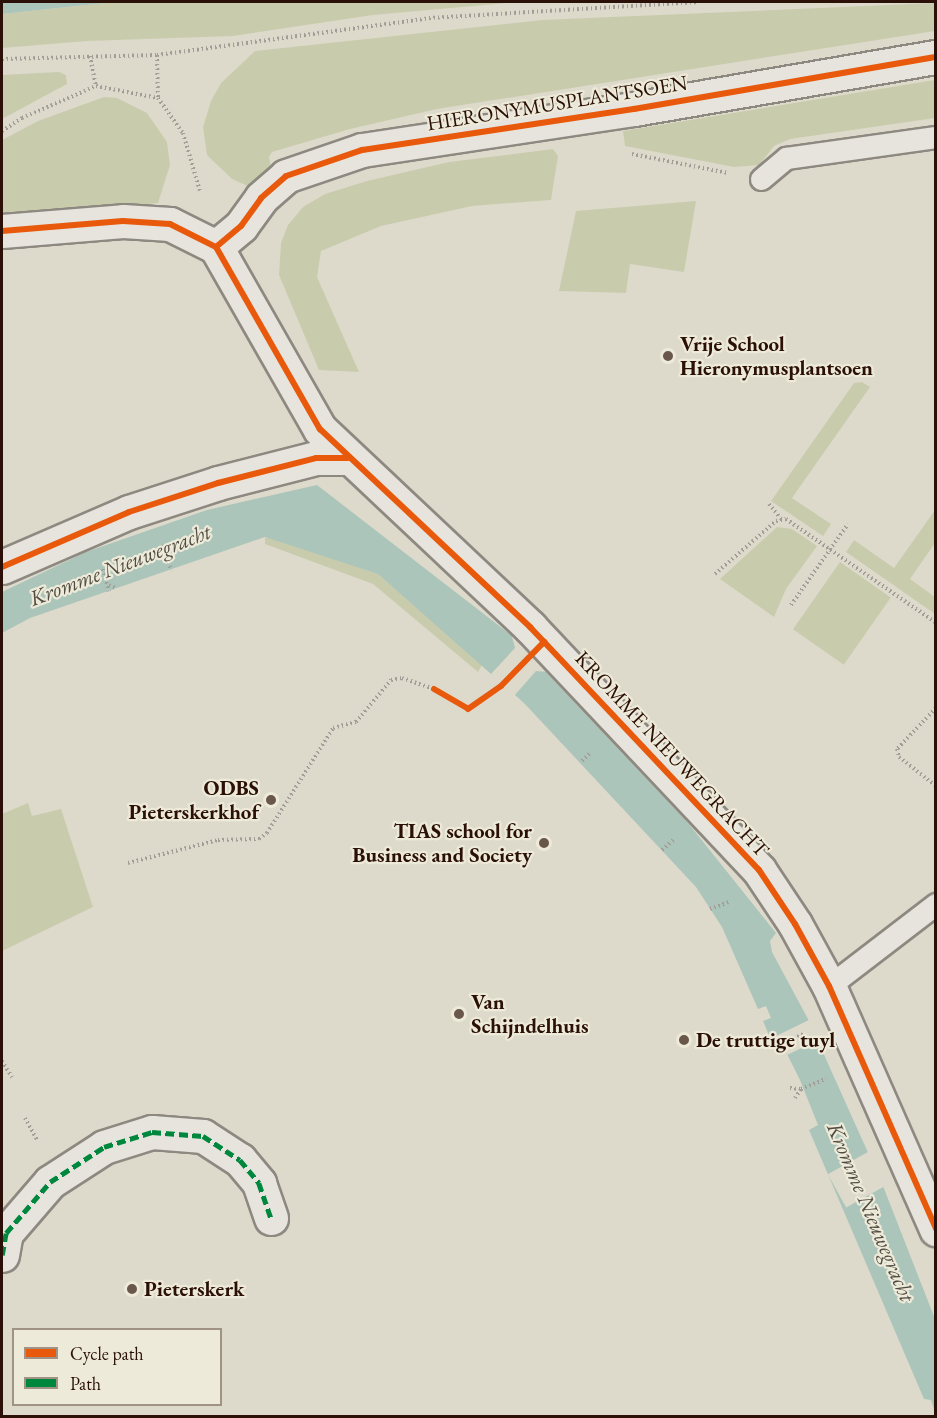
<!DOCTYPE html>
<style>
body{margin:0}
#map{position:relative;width:937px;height:1418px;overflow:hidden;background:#dddacc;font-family:"EB Garamond",serif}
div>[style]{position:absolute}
.green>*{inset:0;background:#c9ccac;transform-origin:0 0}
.water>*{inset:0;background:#abc5ba}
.pier>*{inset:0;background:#dddacc;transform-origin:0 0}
.path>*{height:4px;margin-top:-2px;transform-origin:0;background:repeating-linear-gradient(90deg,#a29e97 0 1.5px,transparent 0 4.5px)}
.roads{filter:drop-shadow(2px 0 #8e8980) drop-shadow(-2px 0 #8e8980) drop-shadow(0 2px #8e8980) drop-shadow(0 -2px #8e8980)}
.lane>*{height:21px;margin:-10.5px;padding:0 10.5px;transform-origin:10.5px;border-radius:10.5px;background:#e6e4dd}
.street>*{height:33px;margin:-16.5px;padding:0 16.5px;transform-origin:16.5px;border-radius:16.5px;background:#e6e4dd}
.quiet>*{height:4.5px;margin-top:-2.25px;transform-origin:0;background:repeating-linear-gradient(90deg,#00873e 0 9px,transparent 0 13.5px)}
.cycleway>*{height:6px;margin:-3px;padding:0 3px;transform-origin:3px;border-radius:3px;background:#e8590c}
.dots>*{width:16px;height:16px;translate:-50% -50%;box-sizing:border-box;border:3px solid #eeead9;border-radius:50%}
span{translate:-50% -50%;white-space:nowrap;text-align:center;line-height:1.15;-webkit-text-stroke:4.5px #eeead9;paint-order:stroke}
.street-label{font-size:21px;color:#2a1006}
.poi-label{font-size:21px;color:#2a1006;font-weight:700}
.left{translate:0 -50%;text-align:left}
.right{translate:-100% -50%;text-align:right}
.water-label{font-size:22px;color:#504c42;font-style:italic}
.frame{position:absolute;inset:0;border:3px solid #2a1006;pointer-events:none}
.legend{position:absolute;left:12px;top:1328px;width:210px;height:78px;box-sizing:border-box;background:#eeead9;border:2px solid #a09385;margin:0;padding:8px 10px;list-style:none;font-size:18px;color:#2a1006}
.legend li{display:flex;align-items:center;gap:12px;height:30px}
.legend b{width:30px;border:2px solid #a09385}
</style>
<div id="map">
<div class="green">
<i style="clip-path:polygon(114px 2px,519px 2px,373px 15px,233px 36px,87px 41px,2px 48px,2px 14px)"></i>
<i style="clip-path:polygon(935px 3px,935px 31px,437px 109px,350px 129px,272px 152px,269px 157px,271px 167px,250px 187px,232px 179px,207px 155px,203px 127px,211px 101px,221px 83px,255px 51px,542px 20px)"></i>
<i style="clip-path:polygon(59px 72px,66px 75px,67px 84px,2px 119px,2px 75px)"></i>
<i style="clip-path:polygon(935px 80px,935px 118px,790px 139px,774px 146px,759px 165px,734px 167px,625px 146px,623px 131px)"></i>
<i style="clip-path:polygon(104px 97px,117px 98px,147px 113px,167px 142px,170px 165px,158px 203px,2px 219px,2px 140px,38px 121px)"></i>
<i style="clip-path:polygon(553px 149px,558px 156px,551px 200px,472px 206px,381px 226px,321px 251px,317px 277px,359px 372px,319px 370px,279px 275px,281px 243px,288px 225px,303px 207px,325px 194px,367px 181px,449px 162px)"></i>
<i style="clip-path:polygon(696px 201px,684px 272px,630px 264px,626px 293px,559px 291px,576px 211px)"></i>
<i style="clip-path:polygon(862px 382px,870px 387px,792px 498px,831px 524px,823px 536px,771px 501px,854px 383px)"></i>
<i style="clip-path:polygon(935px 510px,935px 543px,910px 579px,935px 597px,935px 614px,846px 552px,854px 540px,894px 568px)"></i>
<i style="clip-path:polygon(777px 527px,792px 529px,817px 546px,786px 589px,774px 617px,720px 579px)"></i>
<i style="clip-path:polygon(271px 537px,378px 574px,483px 663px,478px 672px,373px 584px,265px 544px,265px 538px)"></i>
<i style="left:840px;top:562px;width:62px;height:82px;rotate:35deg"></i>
<i style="clip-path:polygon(28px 803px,32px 816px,61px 809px,93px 907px,2px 951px,2px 814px)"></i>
</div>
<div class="water">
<i style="clip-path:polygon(2px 2px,114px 2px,2px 14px)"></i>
<i style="clip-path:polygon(317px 485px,511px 635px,688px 823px,776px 933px,770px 941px,772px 952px,808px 1019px,883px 1186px,935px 1319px,935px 1412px,931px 1400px,924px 1399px,809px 1130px,818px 1125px,800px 1080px,785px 1050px,776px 1052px,763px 1021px,771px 1018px,766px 1006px,758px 1009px,722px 927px,696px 887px,524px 703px,378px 574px,265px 537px,30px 618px,2px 633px,2px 592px,86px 552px,207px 510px)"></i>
</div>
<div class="pier">
<i style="clip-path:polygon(511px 633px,548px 672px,536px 671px,514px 696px,491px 674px,515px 648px)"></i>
<i style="clip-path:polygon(811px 1019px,820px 1039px,785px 1056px,776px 1055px,770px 1039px)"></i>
<i style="left:868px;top:1152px;width:38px;height:46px;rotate:61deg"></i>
</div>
<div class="path">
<i style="left:157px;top:55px;width:43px;rotate:88.7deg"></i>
<i style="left:158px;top:98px;width:43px;rotate:54.5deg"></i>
<i style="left:183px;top:133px;width:60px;rotate:73.7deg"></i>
<i style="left:90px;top:56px;width:31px;rotate:79deg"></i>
<i style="left:2px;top:59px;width:155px;rotate:-1.5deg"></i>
<i style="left:157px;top:55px;width:275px;rotate:-7.7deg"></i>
<i style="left:429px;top:18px;width:270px;rotate:-3.4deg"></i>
<i style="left:2px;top:131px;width:24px;rotate:-33deg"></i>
<i style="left:22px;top:118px;width:81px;rotate:-23.4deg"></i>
<i style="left:96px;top:86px;width:63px;rotate:11deg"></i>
<i style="left:632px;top:154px;width:98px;rotate:11.2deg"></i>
<i style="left:769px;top:504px;width:19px;rotate:51deg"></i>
<i style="left:162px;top:545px;width:27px;rotate:70deg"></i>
<i style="left:103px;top:569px;width:23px;rotate:75deg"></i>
<i style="left:715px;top:574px;width:81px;rotate:-41deg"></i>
<i style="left:776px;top:521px;width:10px;rotate:-11deg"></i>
<i style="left:786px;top:519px;width:183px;rotate:34.7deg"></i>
<i style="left:109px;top:585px;width:8px;rotate:23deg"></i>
<i style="left:791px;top:605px;width:99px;rotate:-54.9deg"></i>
<i style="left:936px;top:708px;width:57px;rotate:133.6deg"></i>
<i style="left:897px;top:749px;width:8px;rotate:76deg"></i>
<i style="left:899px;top:757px;width:47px;rotate:38.1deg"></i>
<i style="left:582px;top:761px;width:11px;rotate:-45deg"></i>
<i style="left:662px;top:850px;width:15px;rotate:-42deg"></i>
<i style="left:128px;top:863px;width:93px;rotate:-14.3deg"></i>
<i style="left:218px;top:840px;width:41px;rotate:-1.4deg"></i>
<i style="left:259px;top:839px;width:10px;rotate:-37deg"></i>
<i style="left:267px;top:833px;width:124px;rotate:-57.8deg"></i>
<i style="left:333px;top:728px;width:24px;rotate:-15deg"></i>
<i style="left:356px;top:722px;width:55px;rotate:-50.2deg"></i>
<i style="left:391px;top:680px;width:11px;rotate:-10deg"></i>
<i style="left:402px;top:678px;width:34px;rotate:19deg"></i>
<i style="left:710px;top:909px;width:20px;rotate:-20deg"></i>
<i style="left:773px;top:1048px;width:35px;rotate:-25deg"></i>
<i style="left:2px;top:1061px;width:19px;rotate:58deg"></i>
<i style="left:790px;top:1088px;width:10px;rotate:6deg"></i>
<i style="left:795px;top:1098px;width:11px;rotate:-56deg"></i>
<i style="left:801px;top:1089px;width:27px;rotate:-22deg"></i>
<i style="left:25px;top:1118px;width:25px;rotate:61deg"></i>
</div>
<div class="roads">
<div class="lane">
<i style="left:761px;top:179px;width:33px;rotate:-40deg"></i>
<i style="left:786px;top:158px;width:151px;rotate:-8deg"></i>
<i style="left:829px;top:986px;width:135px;rotate:-37.5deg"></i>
</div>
<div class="street">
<i style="left:2px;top:231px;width:121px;rotate:-4.7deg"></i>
<i style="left:123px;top:221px;width:47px;rotate:3.7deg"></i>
<i style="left:170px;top:224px;width:51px;rotate:26.6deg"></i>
<i style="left:216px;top:247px;width:210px;rotate:60.3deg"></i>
<i style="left:320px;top:429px;width:289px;rotate:43.3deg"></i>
<i style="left:530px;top:627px;width:334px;rotate:46.7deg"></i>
<i style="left:759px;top:870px;width:65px;rotate:56.3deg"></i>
<i style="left:795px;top:924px;width:71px;rotate:61.3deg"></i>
<i style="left:829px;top:986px;width:266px;rotate:66.2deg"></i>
<i style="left:216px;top:247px;width:33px;rotate:-40deg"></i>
<i style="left:241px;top:226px;width:34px;rotate:-54deg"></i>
<i style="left:261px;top:198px;width:33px;rotate:-41deg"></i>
<i style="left:286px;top:176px;width:80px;rotate:-18.9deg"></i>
<i style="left:362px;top:150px;width:275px;rotate:-8.6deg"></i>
<i style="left:634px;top:109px;width:306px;rotate:-9.8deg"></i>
<i style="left:2px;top:567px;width:138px;rotate:-23.4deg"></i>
<i style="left:129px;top:512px;width:94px;rotate:-18deg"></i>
<i style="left:218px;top:483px;width:101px;rotate:-14.3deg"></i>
<i style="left:316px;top:458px;width:32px"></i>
<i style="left:2px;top:1255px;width:22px;rotate:-80deg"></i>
<i style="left:6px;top:1233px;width:67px;rotate:-49.2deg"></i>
<i style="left:50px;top:1182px;width:64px;rotate:-32.9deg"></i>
<i style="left:104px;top:1147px;width:50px;rotate:-17.4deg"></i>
<i style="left:152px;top:1132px;width:51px;rotate:4.5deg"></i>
<i style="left:203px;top:1136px;width:44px;rotate:33deg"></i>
<i style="left:240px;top:1160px;width:30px;rotate:50deg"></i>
<i style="left:259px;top:1183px;width:37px;rotate:71deg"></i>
</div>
</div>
<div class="quiet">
<i style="left:2px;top:1255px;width:22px;rotate:-80deg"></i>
<i style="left:6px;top:1233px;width:67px;rotate:-49.2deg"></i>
<i style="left:50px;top:1182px;width:64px;rotate:-32.9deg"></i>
<i style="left:104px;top:1147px;width:50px;rotate:-17.4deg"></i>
<i style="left:152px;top:1132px;width:51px;rotate:4.5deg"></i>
<i style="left:203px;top:1136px;width:44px;rotate:33deg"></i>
<i style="left:240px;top:1160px;width:30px;rotate:50deg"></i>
<i style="left:259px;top:1183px;width:37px;rotate:71deg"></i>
</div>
<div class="cycleway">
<i style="left:2px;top:231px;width:121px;rotate:-4.7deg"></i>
<i style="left:123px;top:221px;width:47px;rotate:3.7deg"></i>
<i style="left:170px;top:224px;width:51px;rotate:26.6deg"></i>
<i style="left:216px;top:247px;width:210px;rotate:60.3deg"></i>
<i style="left:320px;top:429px;width:289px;rotate:43.3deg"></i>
<i style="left:530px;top:627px;width:334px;rotate:46.7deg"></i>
<i style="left:759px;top:870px;width:65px;rotate:56.3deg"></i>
<i style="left:795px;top:924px;width:71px;rotate:61.3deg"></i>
<i style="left:829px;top:986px;width:266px;rotate:66.2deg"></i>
<i style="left:216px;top:247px;width:33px;rotate:-40deg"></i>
<i style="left:241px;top:226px;width:34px;rotate:-54deg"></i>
<i style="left:261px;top:198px;width:33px;rotate:-41deg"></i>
<i style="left:286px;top:176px;width:80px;rotate:-18.9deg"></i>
<i style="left:362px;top:150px;width:275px;rotate:-8.6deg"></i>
<i style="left:634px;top:109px;width:306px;rotate:-9.8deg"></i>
<i style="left:2px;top:567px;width:138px;rotate:-23.4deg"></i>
<i style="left:129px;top:512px;width:94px;rotate:-18deg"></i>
<i style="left:218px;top:483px;width:101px;rotate:-14.3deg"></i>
<i style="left:316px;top:458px;width:32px"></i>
<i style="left:434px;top:689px;width:39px;rotate:30deg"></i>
<i style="left:468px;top:709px;width:40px;rotate:-34.9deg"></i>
<i style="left:501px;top:686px;width:62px;rotate:-45.7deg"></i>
</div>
<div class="dots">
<i style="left:668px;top:356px;background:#69574b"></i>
<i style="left:271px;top:800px;background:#69574b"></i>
<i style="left:544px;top:843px;background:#69574b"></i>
<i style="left:459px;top:1014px;background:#69574b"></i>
<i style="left:684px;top:1040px;background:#69574b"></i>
<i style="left:132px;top:1289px;background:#69574b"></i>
</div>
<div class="street-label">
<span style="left:557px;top:103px;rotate:-9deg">HIERONYMUSPLANTSOEN</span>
<span style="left:672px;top:754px;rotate:47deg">KROMME NIEUWEGRACHT</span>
</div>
<div class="poi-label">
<span class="left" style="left:680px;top:356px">Vrije School<br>Hieronymusplantsoen</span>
<span class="right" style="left:259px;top:800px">ODBS<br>Pieterskerkhof</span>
<span class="right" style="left:532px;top:843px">TIAS school for<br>Business and Society</span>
<span class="left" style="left:471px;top:1014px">Van<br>Schijndelhuis</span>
<span class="left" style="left:696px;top:1040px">De truttige tuyl</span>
<span class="left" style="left:144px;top:1289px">Pieterskerk</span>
</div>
<div class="water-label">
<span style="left:120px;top:565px;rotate:-21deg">Kromme Nieuwegracht</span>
<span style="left:871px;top:1212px;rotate:67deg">Kromme Nieuwegracht</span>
</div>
<div class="frame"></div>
<ul class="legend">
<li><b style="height:8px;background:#e8590c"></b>Cycle path</li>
<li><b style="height:8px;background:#00873e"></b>Path</li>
</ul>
</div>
